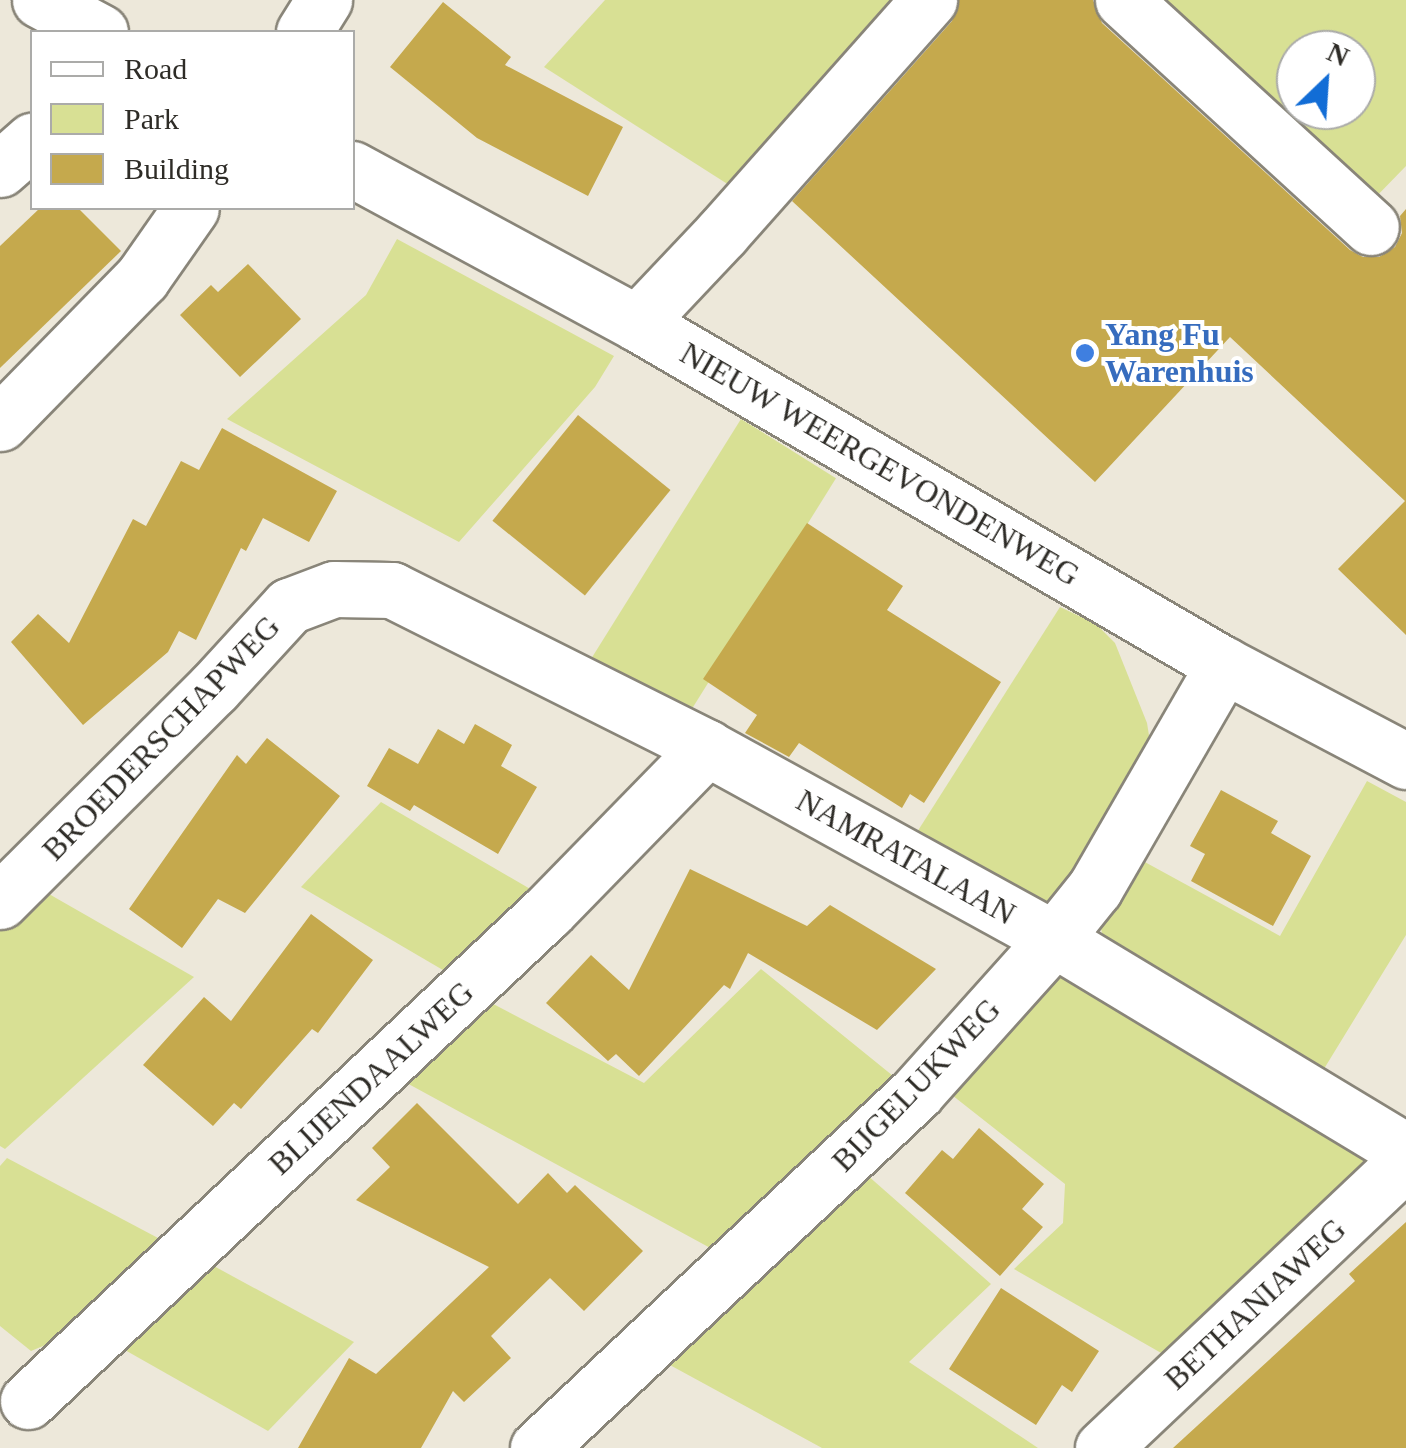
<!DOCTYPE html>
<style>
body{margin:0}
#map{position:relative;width:1406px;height:1448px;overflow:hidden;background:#ede8da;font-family:"Times New Roman",serif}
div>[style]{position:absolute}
.green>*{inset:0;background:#d8e094;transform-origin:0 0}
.building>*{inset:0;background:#c5a94d;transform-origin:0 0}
.roads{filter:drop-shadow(2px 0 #898579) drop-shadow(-2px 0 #898579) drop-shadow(0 2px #898579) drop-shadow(0 -2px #898579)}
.minor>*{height:55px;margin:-27.5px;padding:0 27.5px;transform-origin:27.5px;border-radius:27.5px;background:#fff}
.dots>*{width:28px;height:28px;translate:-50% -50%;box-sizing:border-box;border:5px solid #fff;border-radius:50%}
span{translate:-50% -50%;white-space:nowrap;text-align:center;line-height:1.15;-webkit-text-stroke:8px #fff;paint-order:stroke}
.shop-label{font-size:32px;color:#366cbe;font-weight:700}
.left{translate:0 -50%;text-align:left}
.street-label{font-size:32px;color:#2e2c27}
.legend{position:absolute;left:30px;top:30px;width:325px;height:180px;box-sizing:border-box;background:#fff;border:2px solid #ababa9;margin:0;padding:12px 18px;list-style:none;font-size:30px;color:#2e2c27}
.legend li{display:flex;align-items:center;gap:20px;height:50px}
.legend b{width:50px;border:2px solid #ababa9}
.north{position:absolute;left:1276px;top:30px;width:100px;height:100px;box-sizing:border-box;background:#fff;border:2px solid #ababa9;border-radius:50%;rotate:25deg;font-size:28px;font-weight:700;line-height:40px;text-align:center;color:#2e2c27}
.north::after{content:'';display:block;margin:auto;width:35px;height:45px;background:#126dd6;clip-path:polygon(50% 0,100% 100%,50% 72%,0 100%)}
</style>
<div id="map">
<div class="green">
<i style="clip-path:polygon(605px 0,910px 0,740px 192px,544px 67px)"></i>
<i style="clip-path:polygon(evenodd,1147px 0,1406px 0,1406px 166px,1369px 204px,1147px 0,1296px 50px,1356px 50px,1356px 110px,1296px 110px,1296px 50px)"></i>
<i style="clip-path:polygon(397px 239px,614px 356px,595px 387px,459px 542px,227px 419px,366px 295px)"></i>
<i style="left:741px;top:419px;width:112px;height:301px;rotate:32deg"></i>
<i style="clip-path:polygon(1060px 607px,1096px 624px,1115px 643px,1147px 723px,1152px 754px,1056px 903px,1030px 904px,912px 840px)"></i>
<i style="clip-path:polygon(1367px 781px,1406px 802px,1406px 935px,1319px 1077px,1105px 944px,1100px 925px,1132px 855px,1280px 936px)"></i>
<i style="clip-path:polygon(381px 802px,544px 897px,460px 980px,301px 887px)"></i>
<i style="clip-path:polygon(35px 886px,194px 977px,5px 1149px,0 1146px,0 918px)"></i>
<i style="clip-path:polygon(761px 969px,903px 1084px,725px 1256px,392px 1075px,476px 995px,644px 1083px)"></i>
<i style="clip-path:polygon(1058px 969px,1372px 1159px,1177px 1362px,1014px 1269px,1063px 1223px,1065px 1184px,943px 1088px)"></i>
<i style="clip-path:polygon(7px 1158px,175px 1247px,91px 1326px,31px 1351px,0 1326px,0 1166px)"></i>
<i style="clip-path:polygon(858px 1167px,991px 1284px,909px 1362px,1038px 1448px,822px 1448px,657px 1358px)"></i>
<i style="clip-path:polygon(199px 1258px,354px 1342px,268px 1431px,109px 1341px)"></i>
</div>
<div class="building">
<i style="clip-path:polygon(959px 0,1093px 0,1102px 23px,1350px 250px,1363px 257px,1379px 257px,1395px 247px,1402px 233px,1400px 216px,1406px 209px,1406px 635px,1338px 569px,1405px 501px,1230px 337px,1095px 482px,792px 201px,952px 21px)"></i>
<i style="clip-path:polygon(443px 2px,511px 57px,505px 65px,623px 127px,588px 196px,477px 138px,390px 67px)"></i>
<i style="clip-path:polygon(40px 208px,78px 208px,121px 251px,0 368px,0 246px)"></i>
<i style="clip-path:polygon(248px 264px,301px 319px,240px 377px,180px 315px,211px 285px,218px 292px)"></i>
<i style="left:578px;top:415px;width:119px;height:136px;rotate:39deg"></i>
<i style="clip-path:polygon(222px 428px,337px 491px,309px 542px,263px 518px,246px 551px,241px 548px,196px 640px,179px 631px,168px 652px,83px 725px,11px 642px,38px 614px,69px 643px,133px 519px,146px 526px,181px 461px,199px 470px)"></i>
<i style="clip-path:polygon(807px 523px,903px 586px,887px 610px,1001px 682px,924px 803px,910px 794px,902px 808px,799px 743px,789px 757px,745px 733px,757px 715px,703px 679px)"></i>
<i style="clip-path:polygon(475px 724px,512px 745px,501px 766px,537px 787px,498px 854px,414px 805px,410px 811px,367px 786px,389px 748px,418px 764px,438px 729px,464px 744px)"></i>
<i style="clip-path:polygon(267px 738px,340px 796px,245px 913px,218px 899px,182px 948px,129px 909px,237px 755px,246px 764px)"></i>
<i style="clip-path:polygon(1221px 790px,1278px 821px,1271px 833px,1311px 856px,1273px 926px,1191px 881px,1205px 854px,1190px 846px)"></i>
<i style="clip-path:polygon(690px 869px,807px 926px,830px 905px,936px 969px,877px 1030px,748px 953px,730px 989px,724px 985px,639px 1076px,616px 1054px,608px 1061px,546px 1003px,591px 955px,629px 990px)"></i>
<i style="clip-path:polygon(311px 914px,373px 960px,318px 1033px,312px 1029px,241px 1109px,234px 1103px,213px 1126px,143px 1065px,204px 997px,231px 1021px)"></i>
<i style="clip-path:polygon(417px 1103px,518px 1204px,548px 1173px,567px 1193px,575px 1185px,643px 1251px,584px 1311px,550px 1278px,491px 1336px,511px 1358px,464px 1402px,453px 1391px,421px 1448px,298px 1448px,349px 1358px,376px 1374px,489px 1267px,356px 1200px,390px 1167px,372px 1148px)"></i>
<i style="clip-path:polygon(979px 1128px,1044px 1184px,1022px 1209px,1043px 1227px,1000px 1276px,905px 1193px,942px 1150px,953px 1159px)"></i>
<i style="clip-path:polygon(1406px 1222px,1406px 1448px,1173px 1448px,1355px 1281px,1349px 1274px)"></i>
<i style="clip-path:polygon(1001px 1288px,1099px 1351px,1072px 1392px,1062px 1385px,1036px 1425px,949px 1369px)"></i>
</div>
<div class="roads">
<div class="minor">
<i style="left:40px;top:0;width:68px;rotate:28.1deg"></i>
<i style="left:1123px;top:0;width:336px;rotate:42.5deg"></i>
<i style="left:304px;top:32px;width:38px;rotate:-58deg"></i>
<i style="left:0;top:169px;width:43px;rotate:-41.2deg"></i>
<i style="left:352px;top:169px;width:324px;rotate:28.4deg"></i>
<i style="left:637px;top:323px;width:679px;rotate:30.23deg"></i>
<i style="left:1224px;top:665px;width:206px;rotate:27.8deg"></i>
<i style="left:637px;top:323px;width:124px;rotate:-46.6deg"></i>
<i style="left:722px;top:233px;width:312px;rotate:-48.4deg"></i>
<i style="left:0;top:423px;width:203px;rotate:-45.6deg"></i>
<i style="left:142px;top:278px;width:85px;rotate:-55deg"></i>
<i style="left:0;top:901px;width:301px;rotate:-44.9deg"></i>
<i style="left:213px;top:689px;width:113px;rotate:-47.5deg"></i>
<i style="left:289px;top:606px;width:48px;rotate:-20.7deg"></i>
<i style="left:334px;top:589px;width:58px;rotate:1deg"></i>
<i style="left:392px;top:590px;width:352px;rotate:26.6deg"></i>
<i style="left:707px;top:748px;width:396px;rotate:28.8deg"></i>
<i style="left:1054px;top:939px;width:411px;rotate:31.1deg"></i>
<i style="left:28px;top:1401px;width:714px;rotate:-43.3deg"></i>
<i style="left:548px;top:911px;width:228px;rotate:-45.7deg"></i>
<i style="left:538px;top:1448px;width:519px;rotate:-43.2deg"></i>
<i style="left:916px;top:1093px;width:207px;rotate:-48.1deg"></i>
<i style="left:1054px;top:939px;width:65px;rotate:-51.2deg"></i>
<i style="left:1095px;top:888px;width:258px;rotate:-60deg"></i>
<i style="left:1103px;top:1448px;width:417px;rotate:-43.4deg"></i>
</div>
</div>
<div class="dots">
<i style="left:1085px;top:353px;background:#3f7fe0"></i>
</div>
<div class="shop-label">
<span class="left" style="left:1105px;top:353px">Yang Fu<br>Warenhuis</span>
</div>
<div class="street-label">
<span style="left:880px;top:464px;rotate:30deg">NIEUW WEERGEVONDENWEG</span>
<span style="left:161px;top:738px;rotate:-46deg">BROEDERSCHAPWEG</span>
<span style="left:906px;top:857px;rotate:29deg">NAMRATALAAN</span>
<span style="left:371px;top:1078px;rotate:-43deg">BLIJENDAALWEG</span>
<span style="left:916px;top:1085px;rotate:-46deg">BIJGELUKWEG</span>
<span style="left:1255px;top:1304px;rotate:-43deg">BETHANIAWEG</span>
</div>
<ul class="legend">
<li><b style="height:12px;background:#fff"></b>Road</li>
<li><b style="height:28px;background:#d8e094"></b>Park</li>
<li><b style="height:28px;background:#c5a94d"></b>Building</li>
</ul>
<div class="north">N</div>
</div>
